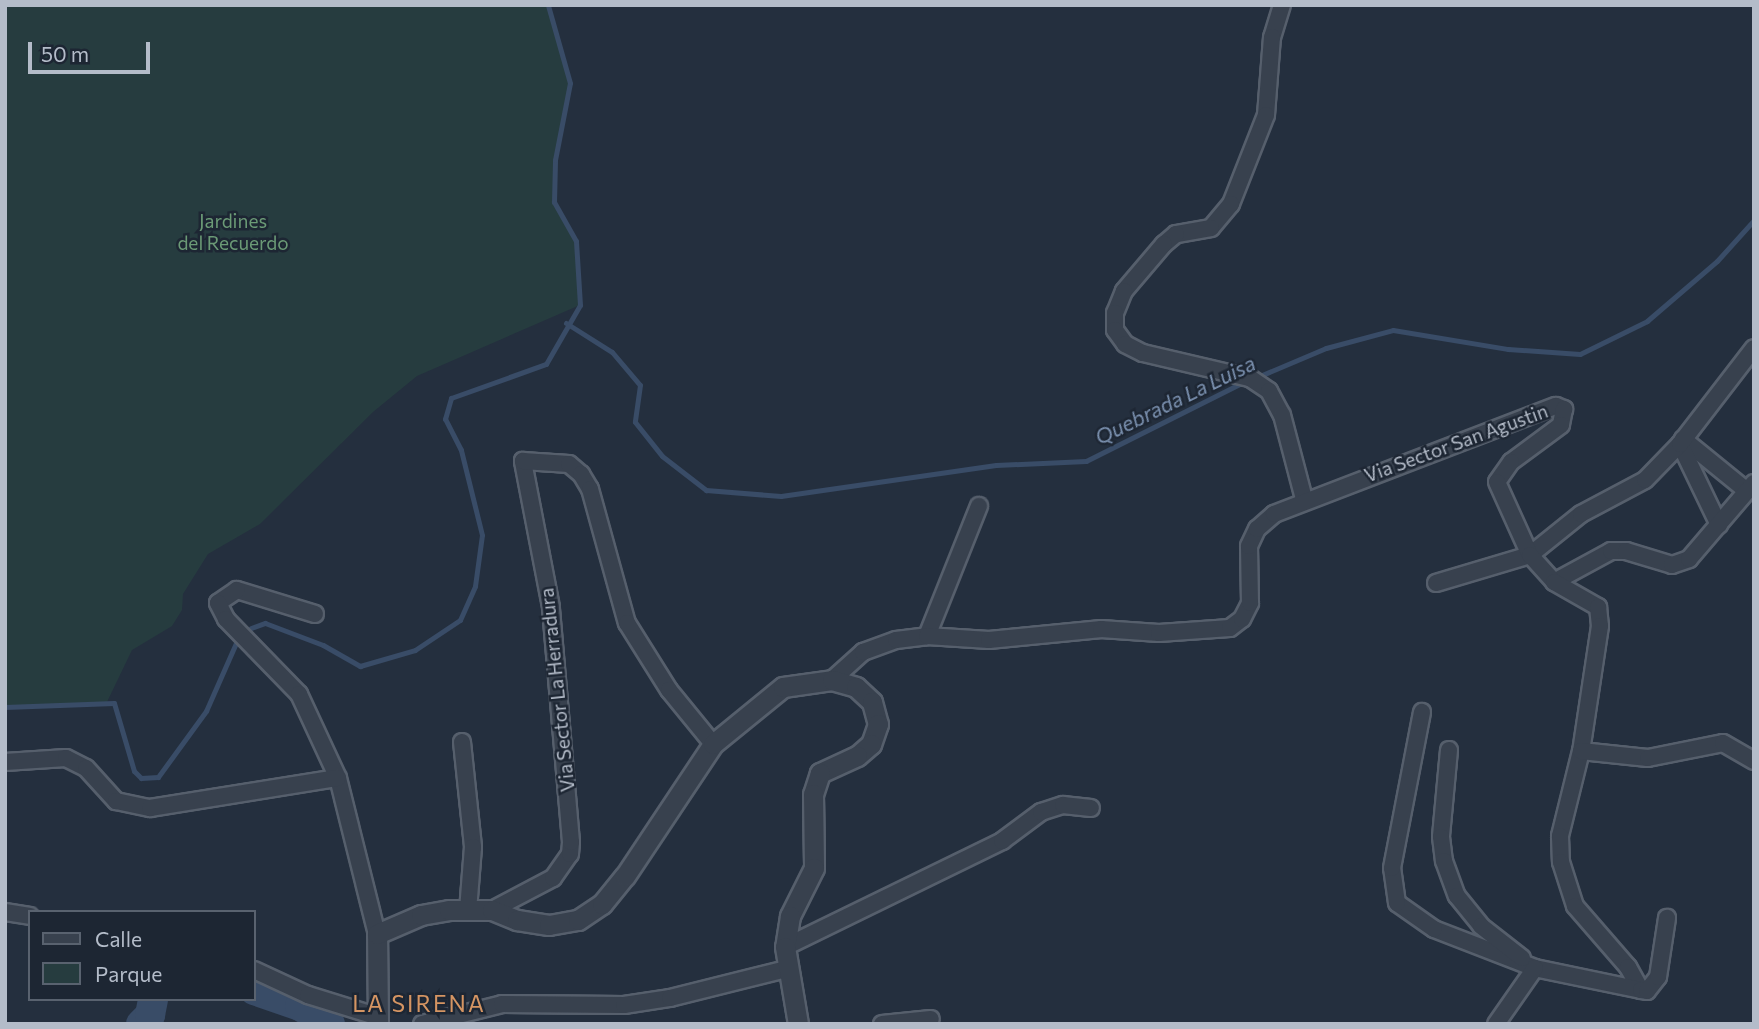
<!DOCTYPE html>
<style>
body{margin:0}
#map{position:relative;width:1759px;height:1029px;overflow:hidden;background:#242f3e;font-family:Commissioner,sans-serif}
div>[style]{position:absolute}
.green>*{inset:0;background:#263c3f}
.stream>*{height:5px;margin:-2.5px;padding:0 2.5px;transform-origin:2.5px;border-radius:2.5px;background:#394c67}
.river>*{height:30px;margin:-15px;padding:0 15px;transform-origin:15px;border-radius:15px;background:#394c67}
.roads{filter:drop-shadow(2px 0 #565f6c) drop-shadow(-2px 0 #565f6c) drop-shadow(0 2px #565f6c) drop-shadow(0 -2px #565f6c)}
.minor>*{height:16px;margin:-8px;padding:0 8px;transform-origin:8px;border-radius:8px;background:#38414e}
.tertiary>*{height:19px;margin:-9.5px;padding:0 9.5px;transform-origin:9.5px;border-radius:9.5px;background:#38414e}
span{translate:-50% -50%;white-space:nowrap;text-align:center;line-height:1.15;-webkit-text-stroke:5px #1d2633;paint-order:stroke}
.park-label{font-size:19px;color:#6b9a76}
.street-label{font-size:19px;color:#b4bcc9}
.water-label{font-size:21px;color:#7c92b1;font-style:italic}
.quarter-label{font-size:23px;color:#d59563;letter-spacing:2px}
.frame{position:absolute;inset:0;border:7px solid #b4bcc9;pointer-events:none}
.legend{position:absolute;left:28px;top:910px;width:228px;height:91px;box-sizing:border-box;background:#1d2633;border:2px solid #59626f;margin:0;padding:9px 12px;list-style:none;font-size:21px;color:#b4bcc9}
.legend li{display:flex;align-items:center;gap:14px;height:35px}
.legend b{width:35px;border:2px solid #59626f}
.scale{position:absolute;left:28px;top:42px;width:122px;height:32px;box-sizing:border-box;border:4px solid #b4bcc9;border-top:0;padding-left:9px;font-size:21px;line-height:24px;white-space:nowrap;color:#b4bcc9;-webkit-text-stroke:5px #1d2633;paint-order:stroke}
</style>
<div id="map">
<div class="green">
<i style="clip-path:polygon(5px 5px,548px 5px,570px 83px,555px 160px,554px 202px,576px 241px,580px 305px,417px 376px,373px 412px,260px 524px,208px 554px,183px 594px,182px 610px,172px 626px,132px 650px,107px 702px,5px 707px)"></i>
</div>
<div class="stream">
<i style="left:566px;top:323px;width:54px;rotate:32.2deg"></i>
<i style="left:612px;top:352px;width:43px;rotate:49.7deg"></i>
<i style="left:640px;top:385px;width:37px;rotate:98deg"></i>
<i style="left:635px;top:422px;width:43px;rotate:51.5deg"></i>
<i style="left:662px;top:456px;width:56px;rotate:37.7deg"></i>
<i style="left:706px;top:490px;width:75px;rotate:4.6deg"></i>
<i style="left:781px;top:496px;width:217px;rotate:-8.2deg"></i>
<i style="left:996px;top:465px;width:90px;rotate:-2.5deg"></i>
<i style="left:1086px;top:461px;width:179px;rotate:-26.6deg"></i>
<i style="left:1255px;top:378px;width:77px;rotate:-22.9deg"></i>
<i style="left:1326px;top:348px;width:69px;rotate:-15deg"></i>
<i style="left:1393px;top:330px;width:117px;rotate:9.4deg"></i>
<i style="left:1508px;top:349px;width:72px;rotate:4deg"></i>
<i style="left:1580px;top:354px;width:75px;rotate:-26.2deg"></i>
<i style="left:1647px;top:321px;width:92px;rotate:-40.6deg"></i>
<i style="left:1717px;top:261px;width:55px;rotate:-47.9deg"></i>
<i style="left:251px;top:628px;width:15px;rotate:-20deg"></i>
<i style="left:265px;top:623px;width:62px;rotate:20.8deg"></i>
<i style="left:323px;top:645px;width:43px;rotate:29.6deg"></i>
<i style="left:360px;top:666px;width:57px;rotate:-16.2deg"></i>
<i style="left:415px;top:650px;width:54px;rotate:-33.7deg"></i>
<i style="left:460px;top:620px;width:37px;rotate:-66deg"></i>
<i style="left:475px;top:586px;width:51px;rotate:-82.2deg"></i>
<i style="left:482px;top:535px;width:88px;rotate:-103.9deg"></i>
<i style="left:461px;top:450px;width:35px;rotate:-117deg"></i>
<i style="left:445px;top:419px;width:22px;rotate:-74deg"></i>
<i style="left:451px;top:398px;width:101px;rotate:-19.7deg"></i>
<i style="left:546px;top:364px;width:68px;rotate:-60deg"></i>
<i style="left:580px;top:305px;width:64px;rotate:-93.6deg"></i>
<i style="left:576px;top:241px;width:45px;rotate:-119.4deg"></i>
<i style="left:554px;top:202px;width:42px;rotate:-88.6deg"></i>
<i style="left:555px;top:160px;width:78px;rotate:-79deg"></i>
<i style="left:570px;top:83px;width:81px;rotate:-105.8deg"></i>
<i style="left:5px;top:707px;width:109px;rotate:-2.1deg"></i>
<i style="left:114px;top:703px;width:71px;rotate:73.6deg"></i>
<i style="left:134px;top:771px;width:10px;rotate:45deg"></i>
<i style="left:141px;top:778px;width:17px;rotate:-3deg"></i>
<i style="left:158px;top:777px;width:82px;rotate:-54deg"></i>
<i style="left:206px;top:711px;width:74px;rotate:-66.2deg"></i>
</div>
<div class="river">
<i style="left:254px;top:990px;width:49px;rotate:19.2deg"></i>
<i style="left:300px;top:1006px;width:35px;rotate:31deg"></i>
<i style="left:141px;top:1024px;width:13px;rotate:-45deg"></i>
<i style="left:150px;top:1015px;width:16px;rotate:-79deg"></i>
</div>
<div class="roads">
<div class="minor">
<i style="left:1282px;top:5px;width:34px;rotate:107deg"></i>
<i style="left:1272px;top:37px;width:78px;rotate:94.4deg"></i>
<i style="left:1266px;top:115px;width:96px;rotate:111.5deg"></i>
<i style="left:1231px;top:204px;width:31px;rotate:130deg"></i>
<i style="left:1211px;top:228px;width:36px;rotate:170deg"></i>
<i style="left:1176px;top:234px;width:16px;rotate:140deg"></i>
<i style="left:1164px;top:244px;width:62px;rotate:130.4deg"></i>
<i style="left:1124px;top:291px;width:24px;rotate:112deg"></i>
<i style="left:1115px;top:313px;width:17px;rotate:90deg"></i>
<i style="left:1115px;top:330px;width:17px;rotate:54deg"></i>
<i style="left:1125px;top:344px;width:20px;rotate:27deg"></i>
<i style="left:1143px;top:353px;width:110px;rotate:13.2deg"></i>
<i style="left:1250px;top:378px;width:23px;rotate:34deg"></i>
<i style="left:1269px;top:391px;width:27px;rotate:62deg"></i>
<i style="left:1282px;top:415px;width:87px;rotate:75.3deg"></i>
<i style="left:1683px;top:439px;width:82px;rotate:39.1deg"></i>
<i style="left:1680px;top:444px;width:90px;rotate:64.3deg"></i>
<i style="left:1554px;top:582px;width:65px;rotate:-28.5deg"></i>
<i style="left:1611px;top:551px;width:15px"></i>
<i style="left:1626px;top:551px;width:48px;rotate:16.9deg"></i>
<i style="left:1672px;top:565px;width:18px;rotate:-19deg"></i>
<i style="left:1689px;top:559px;width:100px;rotate:-49.5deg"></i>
<i style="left:1436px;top:583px;width:98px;rotate:-16.6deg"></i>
<i style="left:1530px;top:555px;width:65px;rotate:-38.8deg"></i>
<i style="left:1581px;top:514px;width:72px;rotate:-28deg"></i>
<i style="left:1645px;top:480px;width:50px;rotate:-45.8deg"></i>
<i style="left:1680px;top:444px;width:121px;rotate:-52.4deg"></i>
<i style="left:315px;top:614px;width:82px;rotate:-162.9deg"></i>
<i style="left:237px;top:590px;width:23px;rotate:146deg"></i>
<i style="left:218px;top:603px;width:18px;rotate:63deg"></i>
<i style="left:226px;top:619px;width:105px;rotate:45.8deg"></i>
<i style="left:299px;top:694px;width:93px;rotate:65.1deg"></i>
<i style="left:338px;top:778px;width:161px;rotate:76deg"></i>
<i style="left:927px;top:636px;width:140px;rotate:-68.2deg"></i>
<i style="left:832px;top:680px;width:42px;rotate:-42.1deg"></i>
<i style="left:863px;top:652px;width:35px;rotate:-20deg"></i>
<i style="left:896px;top:640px;width:31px;rotate:-7deg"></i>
<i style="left:927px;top:636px;width:62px;rotate:3.7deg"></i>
<i style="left:989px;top:640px;width:113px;rotate:-5.6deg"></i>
<i style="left:1101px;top:629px;width:58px;rotate:3.9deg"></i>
<i style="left:1159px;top:633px;width:71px;rotate:-4deg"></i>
<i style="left:1230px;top:628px;width:15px;rotate:-37deg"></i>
<i style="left:1242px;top:619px;width:18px;rotate:-63deg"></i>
<i style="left:1250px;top:603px;width:57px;rotate:-91deg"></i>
<i style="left:1249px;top:546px;width:19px;rotate:-65deg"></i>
<i style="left:1257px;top:529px;width:23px;rotate:-41deg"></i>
<i style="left:1274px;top:514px;width:302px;rotate:-21deg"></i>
<i style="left:1556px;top:406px;width:9px;rotate:21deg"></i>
<i style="left:1564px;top:409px;width:16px;rotate:101deg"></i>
<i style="left:1561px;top:425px;width:62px;rotate:143.5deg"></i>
<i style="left:1511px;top:462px;width:24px;rotate:125deg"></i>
<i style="left:1497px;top:482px;width:80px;rotate:65.7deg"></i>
<i style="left:1530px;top:555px;width:36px;rotate:48deg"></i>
<i style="left:1554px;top:582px;width:51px;rotate:29.6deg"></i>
<i style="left:1598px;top:607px;width:19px;rotate:84deg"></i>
<i style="left:1600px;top:626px;width:126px;rotate:98.6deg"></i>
<i style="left:1581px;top:751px;width:88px;rotate:103.9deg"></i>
<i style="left:1560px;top:836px;width:26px;rotate:88deg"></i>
<i style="left:1561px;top:862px;width:46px;rotate:72.3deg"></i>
<i style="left:1575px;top:906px;width:81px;rotate:49deg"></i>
<i style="left:1628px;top:967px;width:26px;rotate:61deg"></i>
<i style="left:1641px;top:990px;width:108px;rotate:-168.3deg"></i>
<i style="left:1535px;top:968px;width:108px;rotate:-158.9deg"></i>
<i style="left:1434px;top:929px;width:45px;rotate:-144.9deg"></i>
<i style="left:1397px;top:903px;width:35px;rotate:-98deg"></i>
<i style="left:1392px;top:868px;width:159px;rotate:-79.1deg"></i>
<i style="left:462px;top:742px;width:106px;rotate:84deg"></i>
<i style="left:473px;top:847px;width:63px;rotate:94.5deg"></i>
<i style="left:1449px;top:750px;width:87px;rotate:95.3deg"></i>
<i style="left:1441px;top:837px;width:24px;rotate:83deg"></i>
<i style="left:1444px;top:861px;width:37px;rotate:70deg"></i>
<i style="left:1457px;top:896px;width:38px;rotate:51deg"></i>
<i style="left:1481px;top:926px;width:52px;rotate:38deg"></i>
<i style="left:1581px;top:751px;width:67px;rotate:6deg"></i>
<i style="left:1648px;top:758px;width:76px;rotate:-11.3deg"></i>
<i style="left:1723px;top:743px;width:36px;rotate:30deg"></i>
<i style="left:5px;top:762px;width:61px;rotate:-3.8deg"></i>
<i style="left:66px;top:758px;width:22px;rotate:27deg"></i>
<i style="left:86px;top:768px;width:45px;rotate:47.7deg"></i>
<i style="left:116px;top:801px;width:35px;rotate:12deg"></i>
<i style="left:150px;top:808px;width:190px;rotate:-9.1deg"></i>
<i style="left:492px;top:910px;width:69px;rotate:-27.7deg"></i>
<i style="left:553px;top:878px;width:29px;rotate:-55deg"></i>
<i style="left:570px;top:854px;width:12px;rotate:-85deg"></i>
<i style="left:571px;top:842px;width:236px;rotate:-94.9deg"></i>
<i style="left:551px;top:607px;width:149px;rotate:-100.9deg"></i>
<i style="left:523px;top:461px;width:46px;rotate:3.7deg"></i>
<i style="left:569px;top:464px;width:16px;rotate:40deg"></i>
<i style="left:581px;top:474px;width:17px;rotate:59deg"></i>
<i style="left:590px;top:489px;width:139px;rotate:74.6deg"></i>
<i style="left:627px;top:623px;width:79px;rotate:57.9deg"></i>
<i style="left:669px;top:690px;width:70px;rotate:50.8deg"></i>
<i style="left:5px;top:912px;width:25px;rotate:9deg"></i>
<i style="left:785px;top:947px;width:242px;rotate:-26deg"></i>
<i style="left:1002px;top:841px;width:49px;rotate:-36.6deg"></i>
<i style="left:1041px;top:812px;width:23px;rotate:-18deg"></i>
<i style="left:1063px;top:805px;width:28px;rotate:6deg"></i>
<i style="left:254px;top:970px;width:60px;rotate:24.8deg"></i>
<i style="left:308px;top:995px;width:71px;rotate:17.2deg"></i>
<i style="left:1641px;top:990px;width:6px;rotate:9deg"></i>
<i style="left:1647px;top:991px;width:18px;rotate:-52deg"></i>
<i style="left:1658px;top:977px;width:60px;rotate:-81.3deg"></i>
<i style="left:422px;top:1024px;width:82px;rotate:-14deg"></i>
<i style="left:502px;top:1004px;width:122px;rotate:0.5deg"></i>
<i style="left:624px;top:1005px;width:47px;rotate:-8.7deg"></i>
<i style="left:670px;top:998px;width:120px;rotate:-14deg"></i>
<i style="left:882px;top:1024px;width:49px;rotate:-5.8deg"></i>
<i style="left:1496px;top:1024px;width:68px;rotate:-55.1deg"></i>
</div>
<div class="tertiary">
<i style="left:378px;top:1024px;width:90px;rotate:-90.6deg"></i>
<i style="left:377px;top:934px;width:48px;rotate:-23.4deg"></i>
<i style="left:421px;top:915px;width:28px;rotate:-10deg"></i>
<i style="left:449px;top:910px;width:43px"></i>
<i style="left:492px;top:910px;width:27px;rotate:22deg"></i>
<i style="left:517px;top:920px;width:32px;rotate:9deg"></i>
<i style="left:549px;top:925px;width:29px;rotate:-10deg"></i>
<i style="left:578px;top:920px;width:29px;rotate:-34deg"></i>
<i style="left:602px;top:904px;width:36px;rotate:-51deg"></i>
<i style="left:625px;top:876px;width:159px;rotate:-56.3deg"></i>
<i style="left:713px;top:744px;width:90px;rotate:-39.2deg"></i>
<i style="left:783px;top:687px;width:49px;rotate:-8.1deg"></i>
<i style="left:832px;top:680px;width:25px;rotate:16deg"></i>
<i style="left:856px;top:687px;width:22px;rotate:43deg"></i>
<i style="left:872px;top:702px;width:23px;rotate:75deg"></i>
<i style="left:878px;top:724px;width:21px;rotate:109deg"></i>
<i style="left:871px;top:744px;width:18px;rotate:139deg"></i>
<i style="left:857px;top:756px;width:41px;rotate:155.3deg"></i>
<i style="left:820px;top:773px;width:22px;rotate:108deg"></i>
<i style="left:813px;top:794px;width:74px;rotate:89.2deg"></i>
<i style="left:814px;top:868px;width:54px;rotate:116.6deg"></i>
<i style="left:790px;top:916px;width:31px;rotate:99deg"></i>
<i style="left:785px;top:947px;width:78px;rotate:80.4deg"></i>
</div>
</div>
<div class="park-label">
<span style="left:233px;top:232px">Jardines<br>del Recuerdo</span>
</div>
<div class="street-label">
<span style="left:1456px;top:443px;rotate:-20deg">Via Sector San Agustin</span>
<span style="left:557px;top:690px;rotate:-96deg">Via Sector La Herradura</span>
</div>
<div class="water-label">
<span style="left:1175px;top:400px;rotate:-26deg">Quebrada La Luisa</span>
</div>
<div class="quarter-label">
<span style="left:419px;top:1003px">LA SIRENA</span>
</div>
<div class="frame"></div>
<ul class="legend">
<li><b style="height:9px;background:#38414e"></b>Calle</li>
<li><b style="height:19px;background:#263c3f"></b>Parque</li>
</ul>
<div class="scale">50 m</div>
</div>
